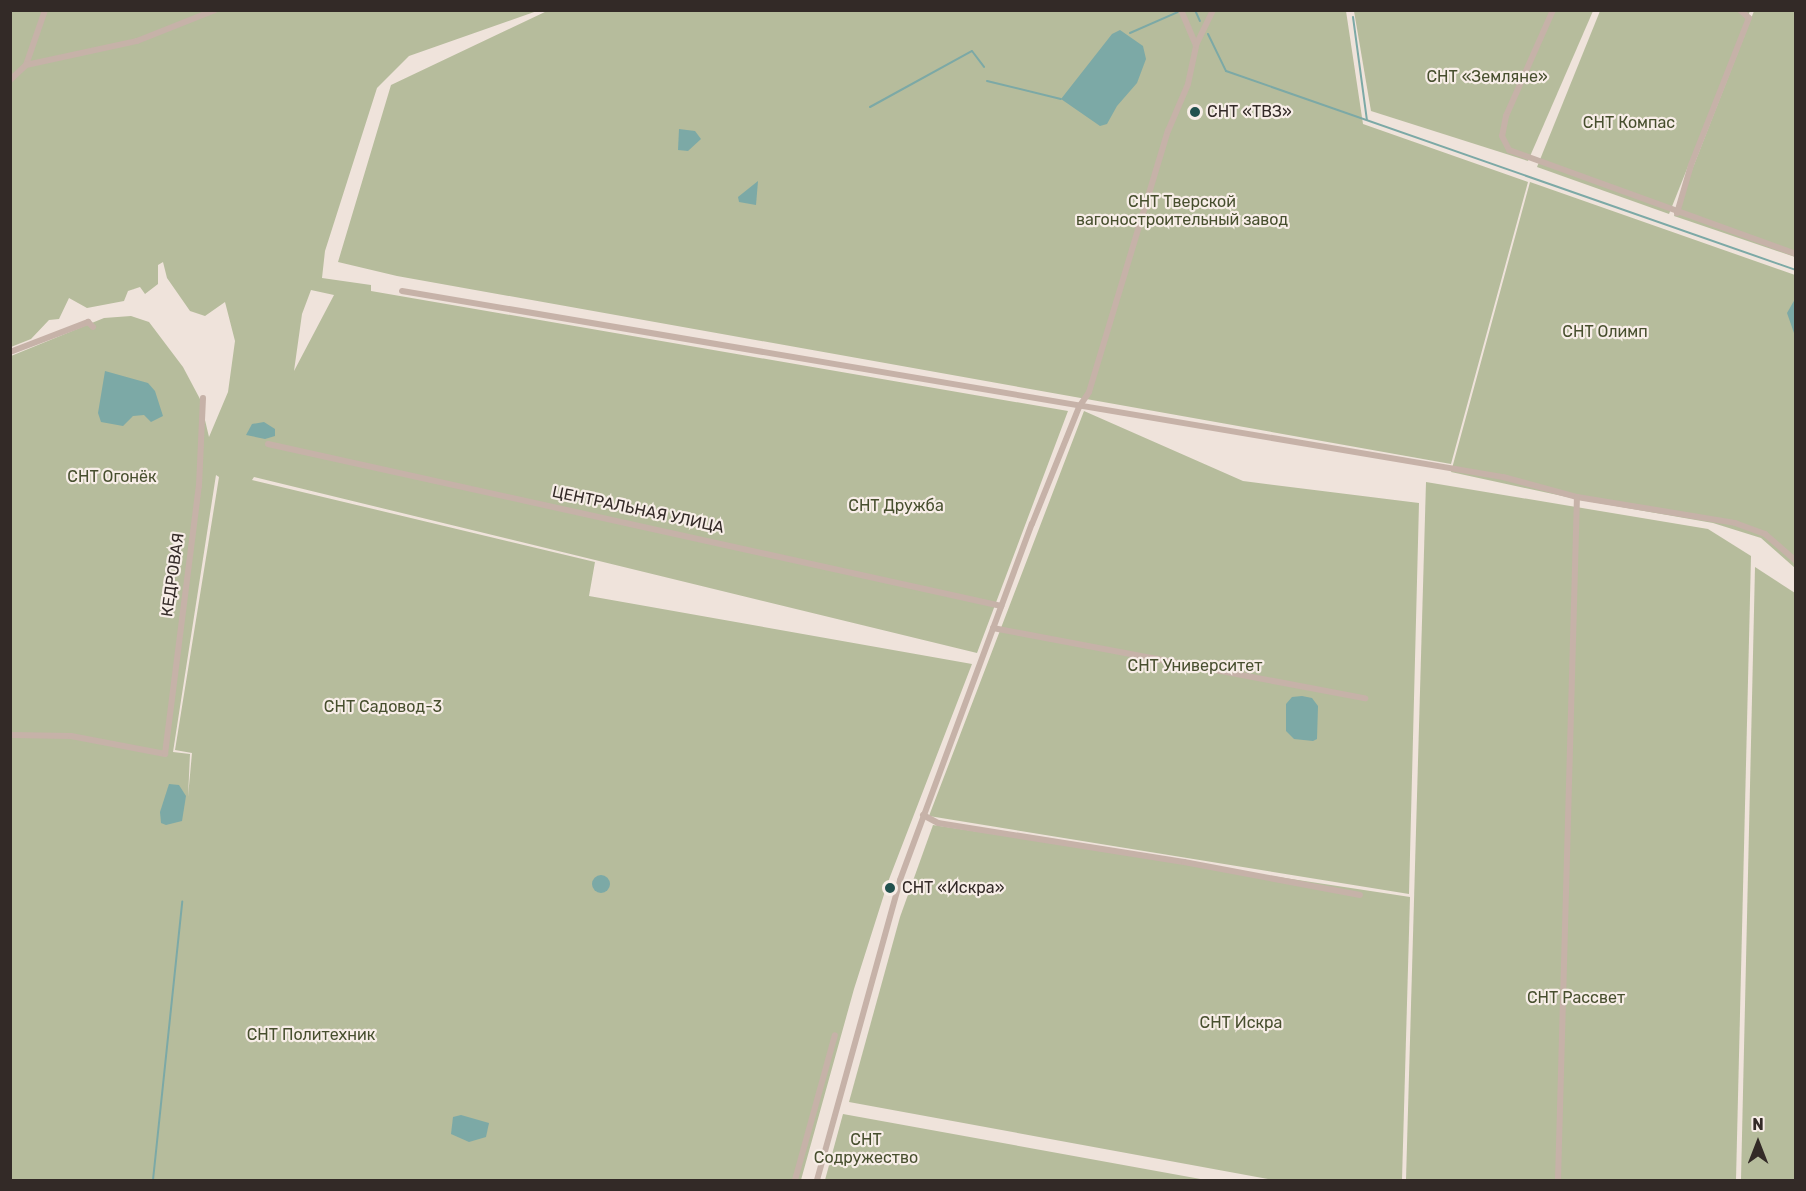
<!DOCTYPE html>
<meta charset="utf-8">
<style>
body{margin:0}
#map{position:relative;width:1806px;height:1191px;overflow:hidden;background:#efe3db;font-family:Rubik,sans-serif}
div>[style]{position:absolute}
.green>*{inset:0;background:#b6bc9c}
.water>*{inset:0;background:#7ca9a6}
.round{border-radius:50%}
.stream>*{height:2px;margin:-1px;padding:0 1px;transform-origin:1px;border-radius:1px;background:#7ca9a6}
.street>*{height:6px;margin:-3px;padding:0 3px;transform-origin:3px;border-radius:3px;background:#c6b2a8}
.dots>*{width:16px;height:16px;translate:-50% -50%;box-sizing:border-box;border:3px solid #f7ede7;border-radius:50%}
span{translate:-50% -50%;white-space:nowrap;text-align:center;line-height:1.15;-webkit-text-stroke:4.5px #f7ede7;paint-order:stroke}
.park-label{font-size:16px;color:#474f2e}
.poi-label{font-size:16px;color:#332a27}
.left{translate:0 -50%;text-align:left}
.street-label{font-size:16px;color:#332a27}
.frame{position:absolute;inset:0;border:12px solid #332a27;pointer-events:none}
.north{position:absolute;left:1728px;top:1113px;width:60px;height:60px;-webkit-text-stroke:4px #f7ede7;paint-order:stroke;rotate:0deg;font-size:16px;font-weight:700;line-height:24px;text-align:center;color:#332a27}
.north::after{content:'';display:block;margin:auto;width:21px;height:27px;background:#332a27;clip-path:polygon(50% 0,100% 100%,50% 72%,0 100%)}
</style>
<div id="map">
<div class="green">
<i style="clip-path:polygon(evenodd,11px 11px,537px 11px,409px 56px,377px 88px,325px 251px,322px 278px,371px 285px,371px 291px,1068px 411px,977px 653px,254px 477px,252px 480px,595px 562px,589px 596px,972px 664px,888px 882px,854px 989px,801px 1180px,11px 1180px,11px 356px,104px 318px,131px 316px,149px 322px,183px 367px,200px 399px,209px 437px,228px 392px,235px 341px,225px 302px,205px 316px,190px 311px,167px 278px,163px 262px,158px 265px,158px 284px,145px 294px,140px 287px,128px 291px,124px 301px,87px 308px,69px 298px,59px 319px,49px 320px,31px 339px,11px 347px,11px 11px,311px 290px,334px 295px,294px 371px,302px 314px,311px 290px,11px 11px,216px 475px,219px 477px,175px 750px,192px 753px,188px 797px,190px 754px,173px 752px,216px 475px)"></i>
<i style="clip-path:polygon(547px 11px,1346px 11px,1363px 124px,1528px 182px,1451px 464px,397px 276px,338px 262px,391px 85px)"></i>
<i style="clip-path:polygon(1354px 11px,1593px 11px,1528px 161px,1371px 111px)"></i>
<i style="clip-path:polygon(1600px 11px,1750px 11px,1669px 214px,1537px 167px)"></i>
<i style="clip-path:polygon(1754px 11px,1795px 11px,1795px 257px,1674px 216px)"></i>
<i style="clip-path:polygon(1530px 182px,1795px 275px,1795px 568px,1761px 538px,1713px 523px,1581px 500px,1451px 472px)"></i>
<i style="clip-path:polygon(1084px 411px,1243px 481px,1419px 503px,1409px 894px,929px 816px)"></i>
<i style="clip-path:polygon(1426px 482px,1708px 529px,1751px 556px,1736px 1180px,1406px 1180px)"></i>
<i style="clip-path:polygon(1755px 567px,1795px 593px,1795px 1180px,1741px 1180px)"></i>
<i style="clip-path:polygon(933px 825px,1410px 897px,1402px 1180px,1274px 1180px,849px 1102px,900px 917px)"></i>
<i style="clip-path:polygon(843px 1114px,1206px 1180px,825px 1180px)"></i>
</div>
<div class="water">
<i style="clip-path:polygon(1120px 30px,1143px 46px,1146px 59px,1137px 83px,1117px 106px,1107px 124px,1100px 126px,1061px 99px,1112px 34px)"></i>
<i style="clip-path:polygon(679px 129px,695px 131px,701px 139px,688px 151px,678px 150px)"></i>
<i style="clip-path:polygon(758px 181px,756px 205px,739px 202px,738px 197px)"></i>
<i style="clip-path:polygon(1795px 299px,1795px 333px,1794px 333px,1787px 313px)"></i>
<i style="clip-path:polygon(105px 371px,148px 383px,155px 391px,163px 416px,151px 422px,144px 415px,133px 416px,123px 426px,101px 422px,98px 413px)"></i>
<i style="clip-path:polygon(264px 422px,275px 429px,275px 436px,265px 439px,246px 435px,252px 424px)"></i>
<i style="clip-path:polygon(1302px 696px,1312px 698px,1318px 706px,1317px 739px,1313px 741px,1294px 739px,1286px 731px,1286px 704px,1292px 697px)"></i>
<i style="clip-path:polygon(169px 784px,179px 785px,186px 796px,182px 821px,166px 825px,161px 823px,160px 812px)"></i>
<i class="round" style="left:592px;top:875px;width:18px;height:18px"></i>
<i style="clip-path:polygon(461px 1115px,489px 1123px,486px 1137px,469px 1142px,451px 1134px,453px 1117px)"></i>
</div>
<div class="stream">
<i style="left:1195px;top:10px;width:12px;rotate:66deg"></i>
<i style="left:1353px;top:17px;width:104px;rotate:82.3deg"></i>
<i style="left:1130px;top:33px;width:52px;rotate:-23.6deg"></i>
<i style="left:1208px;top:34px;width:41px;rotate:64.1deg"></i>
<i style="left:1226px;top:71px;width:604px;rotate:19.25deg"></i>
<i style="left:987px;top:81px;width:76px;rotate:13.7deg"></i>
<i style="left:870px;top:107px;width:116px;rotate:-28.8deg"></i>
<i style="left:972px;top:51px;width:20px;rotate:53deg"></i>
<i style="left:153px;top:1180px;width:280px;rotate:-84deg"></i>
</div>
<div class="street">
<i style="left:1181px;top:10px;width:38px;rotate:67deg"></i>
<i style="left:1553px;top:10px;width:116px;rotate:113.9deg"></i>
<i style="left:1506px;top:116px;width:20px;rotate:101deg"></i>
<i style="left:1502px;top:136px;width:16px;rotate:63deg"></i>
<i style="left:1509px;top:150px;width:305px;rotate:19.9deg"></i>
<i style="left:26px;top:65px;width:58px;rotate:-70.9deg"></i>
<i style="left:10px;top:80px;width:22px;rotate:-43deg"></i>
<i style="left:26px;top:65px;width:114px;rotate:-12.2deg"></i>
<i style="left:137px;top:41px;width:84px;rotate:-21.7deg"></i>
<i style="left:1677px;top:213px;width:50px;rotate:-73.7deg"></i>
<i style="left:1691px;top:165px;width:158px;rotate:-68.5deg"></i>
<i style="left:1749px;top:18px;width:12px;rotate:-138deg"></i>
<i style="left:402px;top:291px;width:1117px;rotate:9.59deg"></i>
<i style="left:1503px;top:477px;width:77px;rotate:15.1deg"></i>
<i style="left:1577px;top:497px;width:160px;rotate:9.3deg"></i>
<i style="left:1735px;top:523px;width:32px;rotate:20deg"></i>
<i style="left:1765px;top:534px;width:41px;rotate:41.1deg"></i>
<i style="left:10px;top:352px;width:84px;rotate:-21deg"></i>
<i style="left:88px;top:322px;width:7px;rotate:45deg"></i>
<i style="left:268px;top:444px;width:751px;rotate:12.46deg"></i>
<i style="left:993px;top:628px;width:379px;rotate:10.7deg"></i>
<i style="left:10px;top:735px;width:61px;rotate:0.9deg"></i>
<i style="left:71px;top:736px;width:96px;rotate:10.8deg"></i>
<i style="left:165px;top:754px;width:270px;rotate:-82.8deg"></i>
<i style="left:199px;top:486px;width:88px;rotate:-87.4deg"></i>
<i style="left:923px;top:815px;width:17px;rotate:28deg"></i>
<i style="left:938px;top:823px;width:249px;rotate:9deg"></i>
<i style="left:1184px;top:862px;width:179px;rotate:10.6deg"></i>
<i style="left:795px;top:1180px;width:150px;rotate:-74.6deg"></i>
<i style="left:817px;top:1180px;width:311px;rotate:-74.5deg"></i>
<i style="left:900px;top:880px;width:380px;rotate:-69.7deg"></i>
<i style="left:1032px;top:524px;width:126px;rotate:-68.1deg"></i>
<i style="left:1079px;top:407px;width:18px;rotate:-56deg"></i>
<i style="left:1089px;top:392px;width:273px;rotate:-73.2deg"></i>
<i style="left:1168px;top:131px;width:51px;rotate:-66.9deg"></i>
<i style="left:1188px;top:84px;width:40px;rotate:-78deg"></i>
<i style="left:1196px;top:45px;width:39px;rotate:-64deg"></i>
<i style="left:1558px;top:1180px;width:683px;rotate:-88.41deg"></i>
</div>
<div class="dots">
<i style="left:1195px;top:112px;background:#21514e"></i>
<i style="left:890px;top:888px;background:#21514e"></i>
</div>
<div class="park-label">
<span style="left:1487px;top:77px">СНТ «Земляне»</span>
<span style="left:1629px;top:123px">СНТ Компас</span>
<span style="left:1182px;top:211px">СНТ Тверской<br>вагоностроительный завод</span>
<span style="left:1605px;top:332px">СНТ Олимп</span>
<span style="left:112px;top:477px">СНТ Огонёк</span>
<span style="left:896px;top:506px">СНТ Дружба</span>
<span style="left:1195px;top:666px">СНТ Университет</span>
<span style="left:383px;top:707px">СНТ Садовод-3</span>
<span style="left:1576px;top:998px">СНТ Рассвет</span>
<span style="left:1241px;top:1023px">СНТ Искра</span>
<span style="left:311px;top:1035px">СНТ Политехник</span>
<span style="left:866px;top:1149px">СНТ<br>Содружество</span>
</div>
<div class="poi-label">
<span class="left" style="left:1207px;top:112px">СНТ «ТВЗ»</span>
<span class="left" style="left:902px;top:888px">СНТ «Искра»</span>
</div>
<div class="street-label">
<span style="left:638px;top:510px;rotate:12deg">ЦЕНТРАЛЬНАЯ УЛИЦА</span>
<span style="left:173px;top:575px;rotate:-82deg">КЕДРОВАЯ</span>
</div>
<div class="frame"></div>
<div class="north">N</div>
</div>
